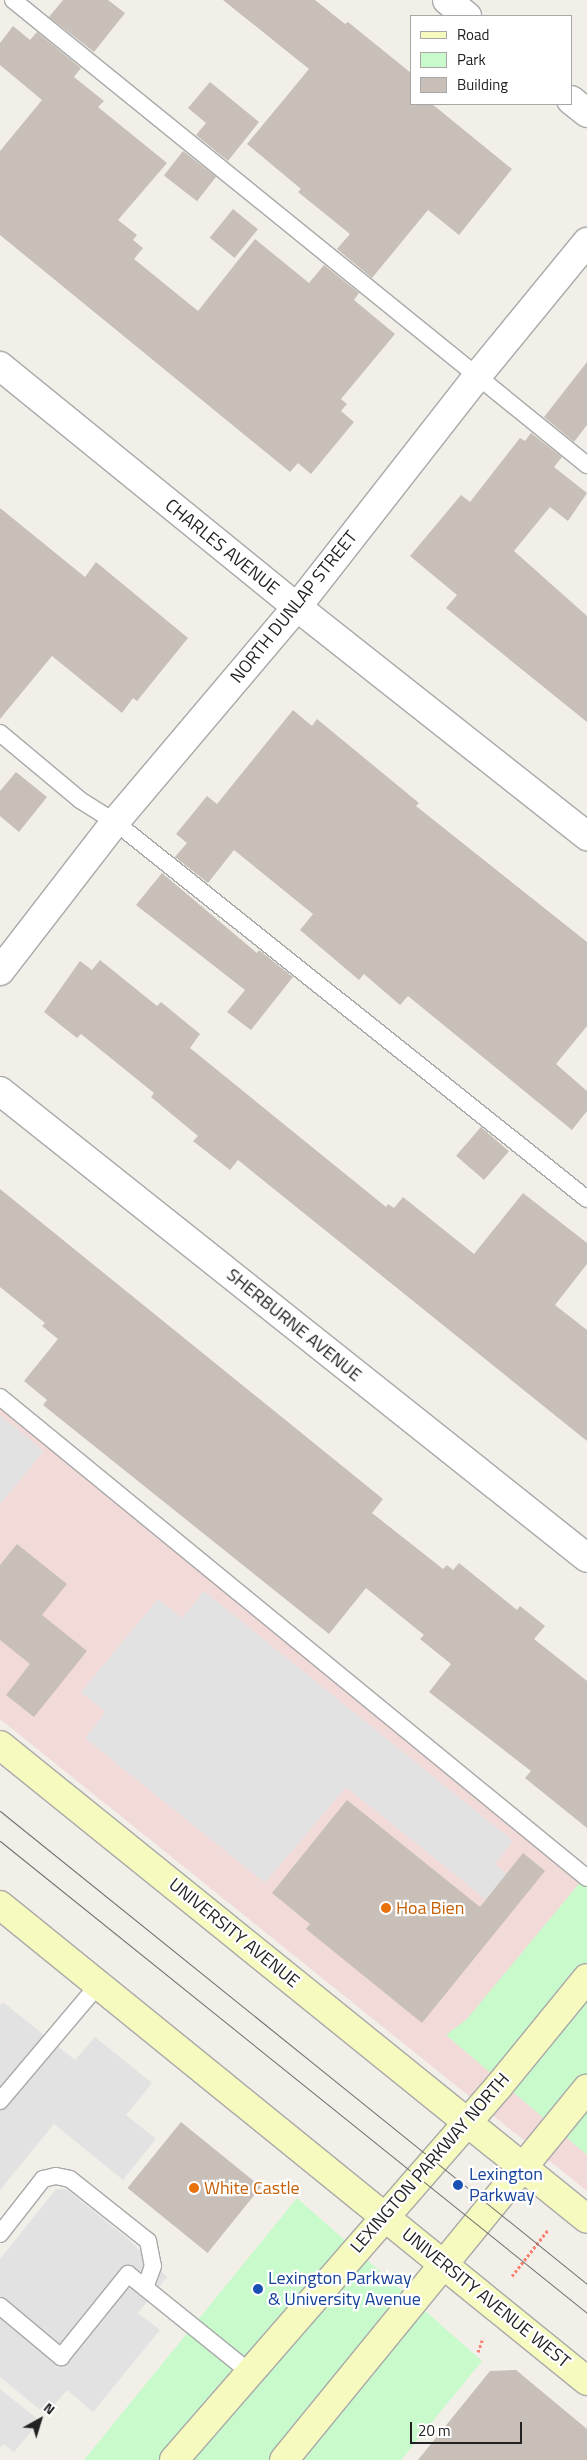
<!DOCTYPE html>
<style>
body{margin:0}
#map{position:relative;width:587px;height:2460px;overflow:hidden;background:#f2efe9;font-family:"Titillium Web",sans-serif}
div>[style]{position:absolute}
.commercial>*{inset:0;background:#f2dad9}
.park>*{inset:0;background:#c8facc}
.parking>*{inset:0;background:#e2e2e2}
.building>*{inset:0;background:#c7bfb8;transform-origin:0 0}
.path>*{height:3px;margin-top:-1.5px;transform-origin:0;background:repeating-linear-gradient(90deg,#fa8072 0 2.5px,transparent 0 5px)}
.roads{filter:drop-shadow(1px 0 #a9a9a9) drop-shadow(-1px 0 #a9a9a9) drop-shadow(0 1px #a9a9a9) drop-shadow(0 -1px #a9a9a9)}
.lane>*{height:16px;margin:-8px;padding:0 8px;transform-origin:8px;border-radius:8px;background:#fff}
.street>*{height:28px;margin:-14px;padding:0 14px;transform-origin:14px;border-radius:14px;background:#fff}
.secondary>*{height:28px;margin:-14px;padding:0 14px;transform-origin:14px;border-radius:14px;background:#f7fabf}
.tram>*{height:1px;margin:-0.5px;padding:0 0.5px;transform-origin:0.5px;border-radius:0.5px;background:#707070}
.dots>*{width:14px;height:14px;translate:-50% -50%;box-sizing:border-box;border:2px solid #fff;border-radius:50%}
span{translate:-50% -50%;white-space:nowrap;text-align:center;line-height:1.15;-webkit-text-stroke:4.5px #fff;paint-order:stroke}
.street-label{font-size:18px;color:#222}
.food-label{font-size:18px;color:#c56008}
.left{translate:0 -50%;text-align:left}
.transit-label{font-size:18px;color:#164399}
.legend{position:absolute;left:410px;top:15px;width:162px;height:90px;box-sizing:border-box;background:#fff;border:1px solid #a7a7a7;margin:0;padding:6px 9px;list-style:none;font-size:15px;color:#222}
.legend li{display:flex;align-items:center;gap:10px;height:25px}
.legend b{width:25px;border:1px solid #a7a7a7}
.north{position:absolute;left:15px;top:2395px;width:50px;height:50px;-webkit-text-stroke:4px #fff;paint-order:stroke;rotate:39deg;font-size:14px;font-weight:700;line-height:20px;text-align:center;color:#222}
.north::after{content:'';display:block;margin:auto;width:18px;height:22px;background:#222;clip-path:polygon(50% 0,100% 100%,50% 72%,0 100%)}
.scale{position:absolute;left:410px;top:2422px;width:112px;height:22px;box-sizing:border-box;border:2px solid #222;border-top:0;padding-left:6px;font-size:15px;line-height:18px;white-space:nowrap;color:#222;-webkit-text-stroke:4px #fff;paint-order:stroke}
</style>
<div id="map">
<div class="commercial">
<i style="clip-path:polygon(0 1397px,587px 1878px,587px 2191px,0 1719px)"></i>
</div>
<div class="park">
<i style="clip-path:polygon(587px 1874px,587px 2155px,446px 2035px,467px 2019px)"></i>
<i style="clip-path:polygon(297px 2198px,482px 2361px,401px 2460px,84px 2460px)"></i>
</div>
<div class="parking">
<i style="clip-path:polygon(0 1415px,44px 1451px,0 1504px)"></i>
<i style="clip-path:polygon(204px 1591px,513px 1841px,495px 1864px,524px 1888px,504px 1914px,346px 1787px,265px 1883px,85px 1738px,106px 1712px,81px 1692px,158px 1599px,182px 1618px)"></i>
<i style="clip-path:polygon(3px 2002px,75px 2060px,95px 2037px,152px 2083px,126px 2115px,156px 2139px,123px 2180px,54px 2124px,0 2190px,0 2006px)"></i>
<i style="clip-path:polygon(56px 2189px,66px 2189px,127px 2238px,167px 2277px,138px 2313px,160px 2330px,93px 2412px,67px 2390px,46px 2415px,0 2377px,0 2259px)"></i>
<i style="clip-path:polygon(0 2389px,40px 2421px,14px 2452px,4px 2444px,0 2448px)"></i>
</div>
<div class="building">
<i style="clip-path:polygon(63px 0,108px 0,125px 13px,94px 52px,49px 17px)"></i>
<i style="clip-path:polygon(223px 0,315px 0,345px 24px,348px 22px,411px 73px,411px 104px,432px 104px,512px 169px,459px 235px,428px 210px,372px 278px,337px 249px,350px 234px,298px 192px,301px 189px,247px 144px,309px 69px)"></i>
<i style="clip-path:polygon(13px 26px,30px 40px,37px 32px,81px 68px,74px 77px,104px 101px,98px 107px,167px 163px,118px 220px,137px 235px,133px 240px,143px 248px,134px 259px,198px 311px,255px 239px,309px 283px,324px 265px,359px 293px,354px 300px,395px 334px,341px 399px,347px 404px,341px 411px,354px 422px,311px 474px,298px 463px,290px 472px,0 235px,0 151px,42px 100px,0 65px,0 43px)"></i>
<i style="clip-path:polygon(210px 82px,259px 122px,228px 161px,196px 135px,206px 123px,188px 108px)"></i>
<i style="left:183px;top:151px;width:42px;height:31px;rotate:38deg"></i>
<i style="left:233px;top:209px;width:32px;height:37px;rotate:39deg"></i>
<i style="clip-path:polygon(587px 362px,587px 425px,574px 442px,544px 417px)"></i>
<i style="clip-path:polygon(531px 433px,562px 457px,554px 467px,587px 493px,568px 521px,550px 507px,514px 551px,587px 616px,587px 722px,446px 608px,457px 595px,410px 556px,461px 495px,470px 502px,520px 438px,525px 441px)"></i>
<i style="clip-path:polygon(0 508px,85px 577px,96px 562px,188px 638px,137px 701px,133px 698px,122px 713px,52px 656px,0 719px)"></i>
<i style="clip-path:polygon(293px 710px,312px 726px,317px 719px,419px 803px,416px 806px,587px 942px,587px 1026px,556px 1064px,587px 1091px,587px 1111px,572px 1130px,408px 996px,400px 1005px,364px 974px,359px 980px,300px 930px,313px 914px,234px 850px,208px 883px,175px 857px,187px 843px,176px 834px,207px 796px,217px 804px)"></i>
<i style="clip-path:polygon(16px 772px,47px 797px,19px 832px,0 816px,0 791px)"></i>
<i style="clip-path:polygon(162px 873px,257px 953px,259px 950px,293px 977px,251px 1030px,227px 1012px,245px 990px,136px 905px)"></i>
<i style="clip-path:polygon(100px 960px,157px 1006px,161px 1002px,200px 1034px,190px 1048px,386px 1207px,388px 1204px,394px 1208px,403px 1197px,474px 1254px,523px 1193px,587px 1243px,587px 1264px,555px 1305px,587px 1330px,587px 1441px,238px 1160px,230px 1170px,193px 1141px,198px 1136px,151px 1097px,154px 1093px,81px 1034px,77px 1038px,44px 1012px,80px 961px,92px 970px)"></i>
<i style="left:481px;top:1127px;width:37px;height:38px;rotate:41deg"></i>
<i style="clip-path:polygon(0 1189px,383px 1499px,372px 1513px,443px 1569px,447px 1565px,453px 1570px,459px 1563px,517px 1610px,520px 1606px,545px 1626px,534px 1639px,587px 1681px,587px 1828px,525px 1778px,531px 1771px,429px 1692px,451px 1664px,420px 1639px,424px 1635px,366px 1588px,329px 1634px,43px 1405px,47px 1400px,24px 1381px,58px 1339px,42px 1326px,45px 1323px,0 1287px)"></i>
<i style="clip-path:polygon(17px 1544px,67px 1584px,42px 1615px,87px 1651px,34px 1717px,6px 1695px,30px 1664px,0 1640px,0 1565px)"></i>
<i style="clip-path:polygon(347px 1800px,480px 1907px,523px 1853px,545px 1871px,422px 2023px,306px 1929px,310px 1924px,272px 1893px)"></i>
<i style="left:181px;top:2122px;width:103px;height:85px;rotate:39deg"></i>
<i style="clip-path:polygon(516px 2370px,587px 2429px,587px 2460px,418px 2460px,490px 2371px)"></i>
</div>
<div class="path">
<i style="left:512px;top:2276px;width:58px;rotate:-52deg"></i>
<i style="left:478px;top:2352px;width:15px;rotate:-70deg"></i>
</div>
<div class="roads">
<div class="lane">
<i style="left:13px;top:0;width:739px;rotate:39.01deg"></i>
<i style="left:0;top:733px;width:104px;rotate:39.9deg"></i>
<i style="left:80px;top:800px;width:41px;rotate:32.2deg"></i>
<i style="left:115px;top:822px;width:604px;rotate:38.62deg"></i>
<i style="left:0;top:1397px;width:759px;rotate:39.33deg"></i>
<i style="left:0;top:2101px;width:153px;rotate:-49.8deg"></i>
<i style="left:0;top:2234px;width:70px;rotate:-52deg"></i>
<i style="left:43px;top:2179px;width:13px;rotate:-13deg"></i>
<i style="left:56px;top:2176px;width:14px;rotate:12deg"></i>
<i style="left:70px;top:2179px;width:100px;rotate:38.5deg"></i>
<i style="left:148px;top:2241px;width:25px;rotate:79deg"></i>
<i style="left:153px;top:2266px;width:23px;rotate:110deg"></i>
<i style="left:0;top:2306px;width:80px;rotate:39.9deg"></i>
<i style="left:61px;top:2357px;width:107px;rotate:-51.1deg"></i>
<i style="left:128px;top:2274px;width:154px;rotate:38.9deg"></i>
</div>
<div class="street">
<i style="left:447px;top:0;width:26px;rotate:39deg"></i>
<i style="left:571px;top:100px;width:21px;rotate:39deg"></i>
<i style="left:0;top:366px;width:382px;rotate:39.1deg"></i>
<i style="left:297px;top:607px;width:370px;rotate:38.3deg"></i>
<i style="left:0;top:971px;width:188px;rotate:-52.3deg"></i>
<i style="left:115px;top:822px;width:282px;rotate:-49.8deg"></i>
<i style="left:297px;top:607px;width:294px;rotate:-52deg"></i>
<i style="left:478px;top:375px;width:172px;rotate:-50.7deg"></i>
<i style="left:0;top:1091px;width:750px;rotate:38.5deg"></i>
</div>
<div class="secondary">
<i style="left:0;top:1745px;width:754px;rotate:38.92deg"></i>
<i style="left:0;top:1905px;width:756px;rotate:39.04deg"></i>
<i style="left:174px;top:2460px;width:495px;rotate:-49deg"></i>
<i style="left:499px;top:2086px;width:139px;rotate:-50.8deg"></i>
<i style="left:284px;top:2460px;width:479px;rotate:-50.8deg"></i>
</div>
</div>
<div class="tram">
<i style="left:0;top:1811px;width:754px;rotate:38.86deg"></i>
<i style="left:0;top:1841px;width:753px;rotate:38.8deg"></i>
</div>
<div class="dots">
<i style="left:386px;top:1908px;background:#e8710a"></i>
<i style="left:458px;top:2185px;background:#1a4fb4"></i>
<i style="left:194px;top:2188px;background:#e8710a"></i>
<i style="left:258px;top:2289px;background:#1a4fb4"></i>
</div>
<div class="street-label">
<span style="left:222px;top:547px;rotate:39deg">CHARLES AVENUE</span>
<span style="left:294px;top:607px;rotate:-51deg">NORTH DUNLAP STREET</span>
<span style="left:294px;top:1325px;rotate:39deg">SHERBURNE AVENUE</span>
<span style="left:234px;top:1933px;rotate:39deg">UNIVERSITY AVENUE</span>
<span style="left:430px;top:2163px;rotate:-49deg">LEXINGTON PARKWAY NORTH</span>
<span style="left:486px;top:2298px;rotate:39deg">UNIVERSITY AVENUE WEST</span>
</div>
<div class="food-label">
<span class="left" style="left:396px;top:1908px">Hoa Bien</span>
<span class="left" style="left:204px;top:2188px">White Castle</span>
</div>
<div class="transit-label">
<span class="left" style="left:469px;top:2185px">Lexington<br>Parkway</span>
<span class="left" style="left:268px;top:2289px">Lexington Parkway<br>&amp; University Avenue</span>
</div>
<ul class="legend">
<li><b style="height:6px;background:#f7fabf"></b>Road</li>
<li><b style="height:14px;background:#c8facc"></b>Park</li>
<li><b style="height:14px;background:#c7bfb8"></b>Building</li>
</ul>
<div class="north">N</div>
<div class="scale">20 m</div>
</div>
